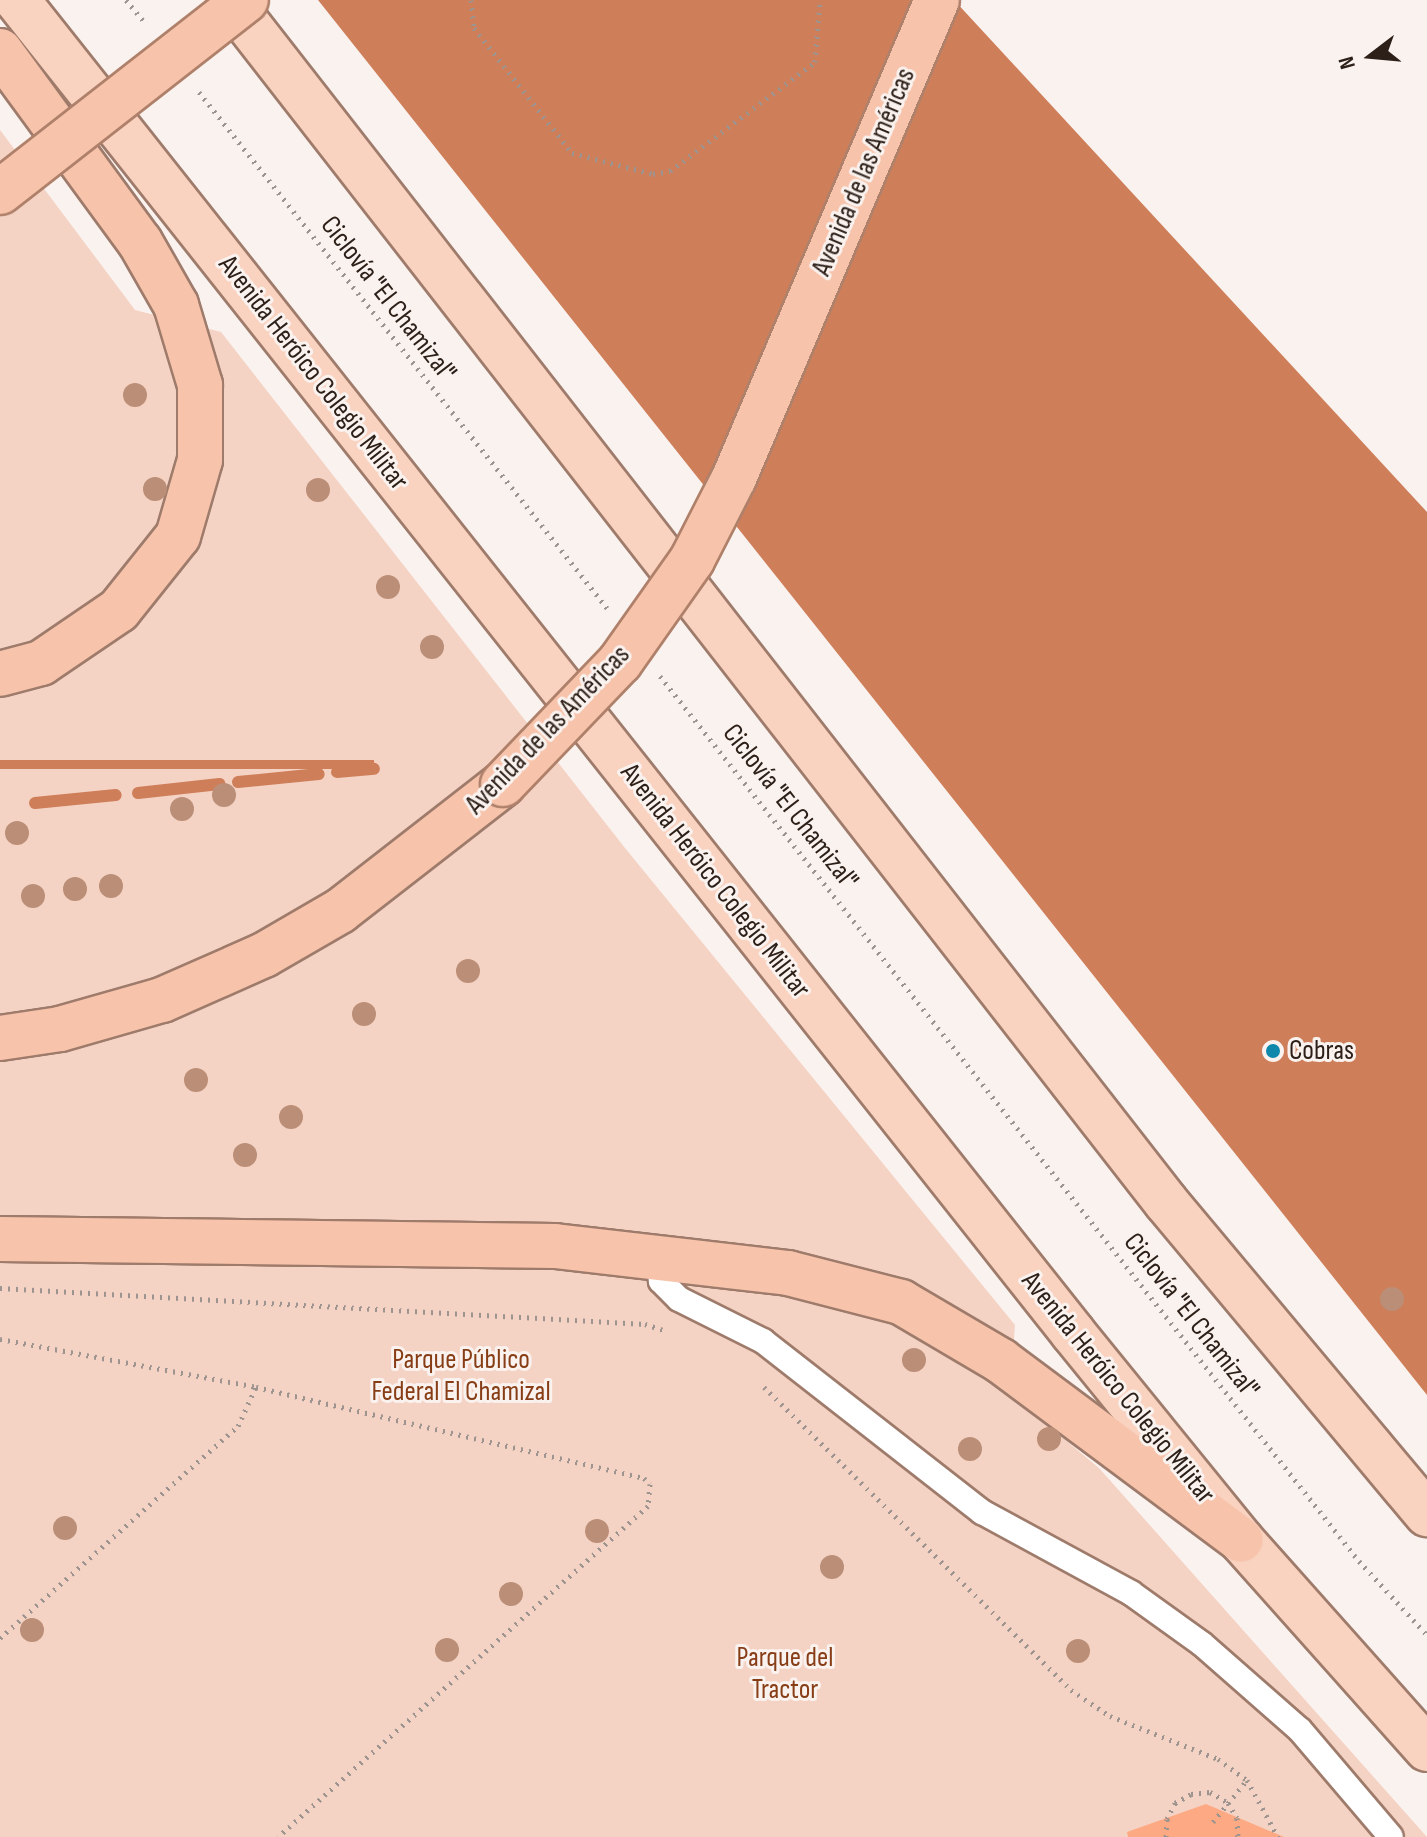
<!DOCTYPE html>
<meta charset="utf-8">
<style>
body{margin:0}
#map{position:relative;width:1427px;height:1837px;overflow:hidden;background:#faf2ef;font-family:"Sofia Sans Condensed",sans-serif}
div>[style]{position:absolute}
.green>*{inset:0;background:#f5d3c4}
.water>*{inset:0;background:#ce7e59;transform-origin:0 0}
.stream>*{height:12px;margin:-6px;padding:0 6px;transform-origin:6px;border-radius:6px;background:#ce7e59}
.building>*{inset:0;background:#fda983}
.path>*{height:5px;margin-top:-2.5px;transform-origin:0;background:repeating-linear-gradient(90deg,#9e948f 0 2px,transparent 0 8px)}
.roads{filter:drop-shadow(2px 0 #9e7b6b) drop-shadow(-2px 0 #9e7b6b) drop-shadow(0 2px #9e7b6b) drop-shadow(0 -2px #9e7b6b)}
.service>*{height:24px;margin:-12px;padding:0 12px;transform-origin:12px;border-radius:12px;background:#fff}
.primary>*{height:44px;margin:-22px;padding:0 22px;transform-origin:22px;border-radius:22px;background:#f9d2c0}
.trunk>*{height:44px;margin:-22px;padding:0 22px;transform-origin:22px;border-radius:22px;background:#f7c3ab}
.bridges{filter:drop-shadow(2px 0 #af806a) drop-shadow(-2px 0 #af806a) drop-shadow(0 2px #af806a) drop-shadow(0 -2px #af806a)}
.trunk-bridge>*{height:44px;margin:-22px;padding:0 22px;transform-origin:22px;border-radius:22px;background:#f7c3ab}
.trees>*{width:24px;height:24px;margin:-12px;border-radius:50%;background:#bb8e77}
.dots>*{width:22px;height:22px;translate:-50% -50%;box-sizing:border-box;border:4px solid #faf2ef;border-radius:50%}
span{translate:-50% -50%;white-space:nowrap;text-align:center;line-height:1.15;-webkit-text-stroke:6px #faf2ef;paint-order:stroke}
.street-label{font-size:28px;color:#2d2019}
.poi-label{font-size:28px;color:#2d2019}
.left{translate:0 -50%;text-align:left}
.park-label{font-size:28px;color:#873d15}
.north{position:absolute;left:1331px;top:16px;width:80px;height:80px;-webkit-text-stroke:6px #faf2ef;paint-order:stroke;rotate:254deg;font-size:22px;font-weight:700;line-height:32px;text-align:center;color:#2d2019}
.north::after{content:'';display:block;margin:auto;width:28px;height:36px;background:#2d2019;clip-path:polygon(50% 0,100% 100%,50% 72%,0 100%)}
</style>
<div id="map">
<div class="green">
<i style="clip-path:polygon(0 130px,135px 310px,221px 332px,625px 848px,1015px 1325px,1010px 1394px,1099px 1468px,1427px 1837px,0 1837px)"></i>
</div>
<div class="water">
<i style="clip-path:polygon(318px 0,954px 0,1427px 512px,1427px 1395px)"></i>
<i style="left:374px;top:760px;width:9px;height:376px;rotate:90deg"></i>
</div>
<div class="stream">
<i style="left:337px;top:772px;width:37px;rotate:-5deg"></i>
<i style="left:238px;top:782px;width:81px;rotate:-5.6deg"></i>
<i style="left:138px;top:793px;width:82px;rotate:-6.3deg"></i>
<i style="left:35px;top:803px;width:81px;rotate:-5.6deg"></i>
</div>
<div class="building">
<i style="clip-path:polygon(1206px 1804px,1284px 1837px,1128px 1837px,1127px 1832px)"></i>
</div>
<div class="path">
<i style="left:126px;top:0;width:31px;rotate:50deg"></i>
<i style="left:471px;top:0;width:28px;rotate:84deg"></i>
<i style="left:474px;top:28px;width:159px;rotate:51.9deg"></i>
<i style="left:572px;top:153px;width:84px;rotate:14.5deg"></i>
<i style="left:653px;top:174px;width:17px;rotate:-10deg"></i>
<i style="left:670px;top:171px;width:181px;rotate:-36.9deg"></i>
<i style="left:815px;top:62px;width:62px;rotate:-85.4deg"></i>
<i style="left:199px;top:92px;width:658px;rotate:51.67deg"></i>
<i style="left:660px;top:676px;width:1128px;rotate:51.7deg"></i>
<i style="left:1359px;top:1561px;width:100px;rotate:47.4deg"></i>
<i style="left:0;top:1288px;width:646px;rotate:3.19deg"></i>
<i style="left:645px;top:1324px;width:19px;rotate:18deg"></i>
<i style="left:0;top:1339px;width:260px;rotate:10.6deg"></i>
<i style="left:256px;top:1387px;width:399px;rotate:13.2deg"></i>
<i style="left:644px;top:1478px;width:8px;rotate:45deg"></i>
<i style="left:650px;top:1484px;width:22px;rotate:95deg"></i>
<i style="left:648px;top:1506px;width:496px;rotate:138.2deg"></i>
<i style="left:764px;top:1387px;width:431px;rotate:44.6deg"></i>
<i style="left:1071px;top:1690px;width:47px;rotate:33.7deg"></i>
<i style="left:1110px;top:1716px;width:116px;rotate:21.7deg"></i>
<i style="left:1218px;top:1759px;width:36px;rotate:36deg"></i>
<i style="left:1247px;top:1780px;width:65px;rotate:61.5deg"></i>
<i style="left:0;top:1638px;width:319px;rotate:-41.7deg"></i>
<i style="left:238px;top:1426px;width:43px;rotate:-65.2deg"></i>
<i style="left:1213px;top:1822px;width:54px;rotate:-51deg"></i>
<i style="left:1166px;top:1837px;width:18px;rotate:-87deg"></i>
<i style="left:1167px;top:1819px;width:18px;rotate:-63deg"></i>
<i style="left:1175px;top:1803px;width:18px;rotate:-29deg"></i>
<i style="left:1191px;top:1794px;width:19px;rotate:-6deg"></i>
<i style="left:1210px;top:1792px;width:21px;rotate:31deg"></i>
<i style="left:1228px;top:1803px;width:17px;rotate:59deg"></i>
<i style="left:1237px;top:1818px;width:19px;rotate:87deg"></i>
</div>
<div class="roads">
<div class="service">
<i style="left:659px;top:1255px;width:26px;rotate:86deg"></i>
<i style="left:661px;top:1281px;width:25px;rotate:45deg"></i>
<i style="left:679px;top:1299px;width:94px;rotate:26.6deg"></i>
<i style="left:763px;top:1341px;width:278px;rotate:38deg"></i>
<i style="left:982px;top:1512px;width:170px;rotate:28.5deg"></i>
<i style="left:1131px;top:1593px;width:87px;rotate:35.7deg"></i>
<i style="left:1202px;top:1644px;width:130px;rotate:41.3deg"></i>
<i style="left:1300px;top:1730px;width:140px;rotate:49.6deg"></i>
</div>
<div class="primary">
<i style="left:17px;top:0;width:1701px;rotate:51.61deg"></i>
<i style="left:1073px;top:1333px;width:267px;rotate:50.9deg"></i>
<i style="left:1241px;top:1540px;width:280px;rotate:48.3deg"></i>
<i style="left:229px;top:0;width:1524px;rotate:52.06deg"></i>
<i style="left:1166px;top:1202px;width:407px;rotate:50.1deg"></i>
</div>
<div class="trunk">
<i style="left:0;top:51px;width:237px;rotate:53.8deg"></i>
<i style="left:140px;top:242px;width:73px;rotate:60.3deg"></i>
<i style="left:176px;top:305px;width:84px;rotate:73.3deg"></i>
<i style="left:200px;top:385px;width:75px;rotate:90deg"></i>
<i style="left:200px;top:460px;width:79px;rotate:106.1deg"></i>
<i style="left:178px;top:536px;width:95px;rotate:128.6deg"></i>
<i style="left:119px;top:610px;width:94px;rotate:145.8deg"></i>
<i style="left:41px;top:663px;width:42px;rotate:165deg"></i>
<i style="left:0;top:1038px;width:61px;rotate:-8.5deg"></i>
<i style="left:60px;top:1029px;width:106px;rotate:-15.9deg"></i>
<i style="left:162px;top:1000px;width:111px;rotate:-23.8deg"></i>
<i style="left:264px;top:955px;width:88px;rotate:-30.1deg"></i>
<i style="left:340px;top:911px;width:207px;rotate:-37.9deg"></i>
<i style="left:0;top:1239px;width:555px;rotate:0.72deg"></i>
<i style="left:555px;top:1246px;width:235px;rotate:6.6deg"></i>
<i style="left:788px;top:1273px;width:117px;rotate:14.4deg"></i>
<i style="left:901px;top:1302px;width:116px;rotate:30.5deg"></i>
<i style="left:1001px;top:1361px;width:299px;rotate:36.7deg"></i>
</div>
</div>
<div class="bridges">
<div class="trunk-bridge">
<i style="left:0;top:192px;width:312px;rotate:-38deg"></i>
<i style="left:503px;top:784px;width:169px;rotate:-46.2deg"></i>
<i style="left:620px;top:662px;width:125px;rotate:-54.8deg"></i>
<i style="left:692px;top:560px;width:92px;rotate:-62.9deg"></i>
<i style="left:734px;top:478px;width:519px;rotate:-66.99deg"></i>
</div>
</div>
<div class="trees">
<i style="left:135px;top:395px"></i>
<i style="left:155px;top:489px"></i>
<i style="left:318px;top:490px"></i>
<i style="left:388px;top:587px"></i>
<i style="left:432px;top:647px"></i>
<i style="left:224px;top:795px"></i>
<i style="left:182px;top:809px"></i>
<i style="left:17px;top:833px"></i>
<i style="left:111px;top:886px"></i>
<i style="left:75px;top:889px"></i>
<i style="left:33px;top:896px"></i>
<i style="left:468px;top:971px"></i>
<i style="left:364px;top:1014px"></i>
<i style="left:196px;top:1080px"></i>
<i style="left:291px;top:1117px"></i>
<i style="left:245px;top:1155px"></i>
<i style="left:1392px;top:1299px"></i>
<i style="left:914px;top:1360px"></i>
<i style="left:1049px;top:1439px"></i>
<i style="left:970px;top:1449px"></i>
<i style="left:65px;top:1528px"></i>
<i style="left:597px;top:1531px"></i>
<i style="left:832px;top:1567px"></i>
<i style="left:511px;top:1594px"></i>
<i style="left:32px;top:1630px"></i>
<i style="left:447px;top:1650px"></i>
<i style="left:1078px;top:1651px"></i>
</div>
<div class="dots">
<i style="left:1273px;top:1051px;background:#1088ac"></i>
</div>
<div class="street-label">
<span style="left:864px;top:172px;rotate:-67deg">Avenida de las Américas</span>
<span style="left:388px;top:299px;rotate:52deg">Ciclovía "El Chamizal"</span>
<span style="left:313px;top:373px;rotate:52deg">Avenida Heróico Colegio Militar</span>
<span style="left:548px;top:730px;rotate:-46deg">Avenida de las Américas</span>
<span style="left:790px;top:807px;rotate:52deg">Ciclovía "El Chamizal"</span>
<span style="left:715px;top:881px;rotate:52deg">Avenida Heróico Colegio Militar</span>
<span style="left:1191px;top:1316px;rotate:52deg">Ciclovía "El Chamizal"</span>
<span style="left:1118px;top:1388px;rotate:51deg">Avenida Heróico Colegio Militar</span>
</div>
<div class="poi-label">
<span class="left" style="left:1289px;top:1051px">Cobras</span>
</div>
<div class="park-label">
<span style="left:461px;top:1376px">Parque Público<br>Federal El Chamizal</span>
<span style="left:785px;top:1674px">Parque del<br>Tractor</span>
</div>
<div class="north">N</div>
</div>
